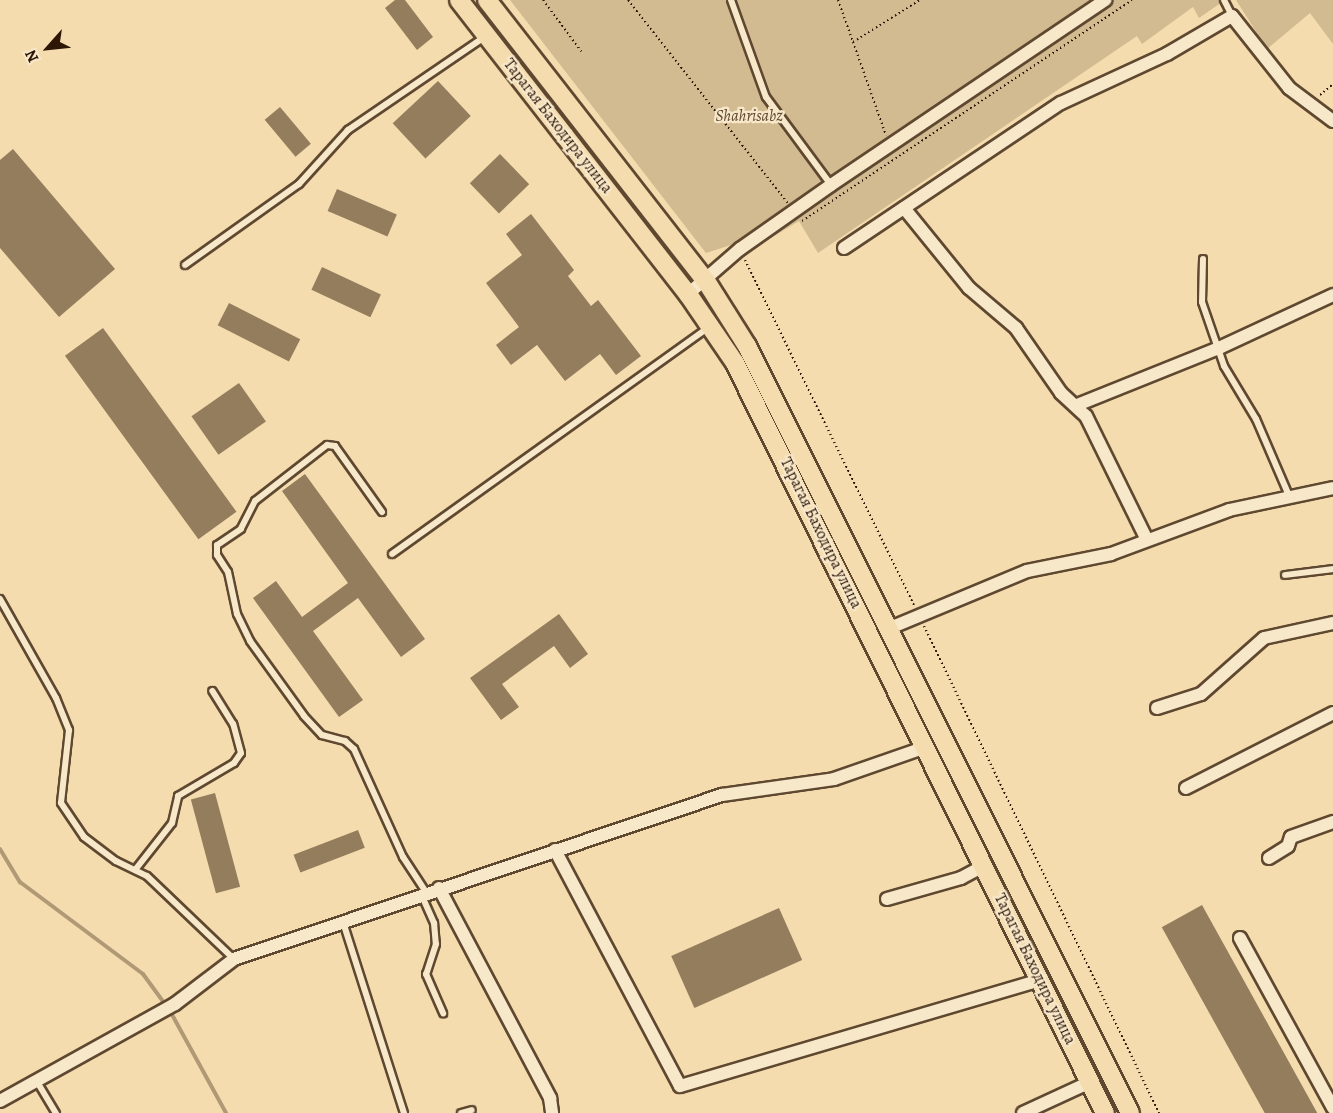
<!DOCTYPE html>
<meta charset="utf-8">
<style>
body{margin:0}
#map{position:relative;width:1333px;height:1113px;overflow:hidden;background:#f4dcae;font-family:Alegreya,serif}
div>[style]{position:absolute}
.green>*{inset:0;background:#d2ba91}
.stream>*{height:4px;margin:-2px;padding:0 2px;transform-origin:2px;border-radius:2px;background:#b09975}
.building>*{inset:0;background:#947d5d;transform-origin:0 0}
.path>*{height:2px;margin-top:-1px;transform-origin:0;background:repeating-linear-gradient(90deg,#2d1606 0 1.5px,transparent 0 4.5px)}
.roads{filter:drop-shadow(2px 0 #5f4830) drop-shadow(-2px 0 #5f4830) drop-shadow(0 2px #5f4830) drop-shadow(0 -2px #5f4830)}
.service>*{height:6px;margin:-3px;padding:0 3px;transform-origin:3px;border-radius:3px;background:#f8e8ca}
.minor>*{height:12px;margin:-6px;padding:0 6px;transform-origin:6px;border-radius:6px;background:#f8e8ca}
.primary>*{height:18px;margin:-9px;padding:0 9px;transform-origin:9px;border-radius:9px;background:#f4dcae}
span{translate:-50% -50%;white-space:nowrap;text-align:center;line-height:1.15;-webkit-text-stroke:4.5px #f8e8ca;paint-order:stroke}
.park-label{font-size:16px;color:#5f4730;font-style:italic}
.street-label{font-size:16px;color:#2d1606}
.north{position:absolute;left:18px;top:18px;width:60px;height:60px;-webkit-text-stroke:4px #f8e8ca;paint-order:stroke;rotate:243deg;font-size:16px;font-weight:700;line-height:24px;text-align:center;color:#2d1606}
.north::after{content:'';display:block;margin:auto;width:21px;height:27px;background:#2d1606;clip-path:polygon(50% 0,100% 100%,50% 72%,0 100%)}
</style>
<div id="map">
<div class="green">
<i style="clip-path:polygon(510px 0,1225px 0,1199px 18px,1193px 7px,1142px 44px,1137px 36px,818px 253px,799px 221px,739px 257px,731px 245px,706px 253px)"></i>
<i style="clip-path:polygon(1236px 0,1333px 0,1333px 44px,1310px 13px,1267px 49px)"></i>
</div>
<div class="stream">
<i style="left:0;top:849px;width:39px;rotate:59deg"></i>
<i style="left:20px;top:882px;width:154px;rotate:36.8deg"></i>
<i style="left:143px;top:974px;width:46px;rotate:53.9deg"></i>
<i style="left:170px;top:1011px;width:116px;rotate:61.2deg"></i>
</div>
<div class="building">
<i style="clip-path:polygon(395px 0,405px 0,433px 37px,417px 50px,385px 8px)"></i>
<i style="left:438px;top:81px;width:48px;height:62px;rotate:47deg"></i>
<i style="left:280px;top:107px;width:48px;height:20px;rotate:50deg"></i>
<i style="clip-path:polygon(13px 149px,115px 269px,59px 317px,0 248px,0 160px)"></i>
<i style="left:500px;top:154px;width:42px;height:42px;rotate:46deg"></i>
<i style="left:337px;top:189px;width:65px;height:24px;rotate:23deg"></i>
<i style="clip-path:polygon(531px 214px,574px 270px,568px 276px,591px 306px,598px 300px,641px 356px,616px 375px,600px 354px,565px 381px,537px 345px,511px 365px,496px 345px,519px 327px,486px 283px,522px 255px,506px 234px)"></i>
<i style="left:322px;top:267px;width:65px;height:25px;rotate:25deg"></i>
<i style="left:229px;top:303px;width:80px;height:25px;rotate:27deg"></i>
<i style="left:103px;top:328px;width:227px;height:47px;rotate:54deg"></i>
<i style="left:239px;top:383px;width:47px;height:58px;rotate:55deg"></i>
<i style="clip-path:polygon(305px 474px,425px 639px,401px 657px,358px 598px,313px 631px,363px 700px,339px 717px,253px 598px,276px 581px,302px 617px,348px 583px,282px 491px)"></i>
<i style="clip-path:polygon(559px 614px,588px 654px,570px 668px,554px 646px,502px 684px,519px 707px,501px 720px,470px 678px)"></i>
<i style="left:215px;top:793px;width:97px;height:25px;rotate:75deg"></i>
<i style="left:358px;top:830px;width:19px;height:69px;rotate:69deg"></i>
<i style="left:1202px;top:905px;width:239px;height:46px;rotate:61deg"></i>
<i style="left:779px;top:908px;width:57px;height:118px;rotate:66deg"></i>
</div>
<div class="path">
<i style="left:543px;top:0;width:64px;rotate:53.3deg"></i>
<i style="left:628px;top:0;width:258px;rotate:51.8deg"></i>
<i style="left:838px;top:0;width:45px;rotate:70.3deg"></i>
<i style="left:853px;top:42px;width:79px;rotate:-32.1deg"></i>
<i style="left:853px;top:42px;width:99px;rotate:70.5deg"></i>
<i style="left:1320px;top:95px;width:17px;rotate:-40deg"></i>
<i style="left:802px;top:221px;width:397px;rotate:-33.8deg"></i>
<i style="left:745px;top:260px;width:384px;rotate:63.9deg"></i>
<i style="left:924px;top:626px;width:541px;rotate:64.24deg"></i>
</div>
<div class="roads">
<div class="service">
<i style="left:731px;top:0;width:103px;rotate:70.2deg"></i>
<i style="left:766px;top:97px;width:109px;rotate:53.5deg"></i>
<i style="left:1224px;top:0;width:18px;rotate:63deg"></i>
<i style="left:1203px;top:259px;width:43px;rotate:91.3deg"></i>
<i style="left:1202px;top:302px;width:68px;rotate:71deg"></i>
<i style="left:1224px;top:366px;width:62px;rotate:58.9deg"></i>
<i style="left:1256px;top:419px;width:86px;rotate:66.7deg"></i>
<i style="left:185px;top:265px;width:140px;rotate:-35.4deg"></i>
<i style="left:299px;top:184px;width:73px;rotate:-47.8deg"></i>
<i style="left:348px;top:130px;width:167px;rotate:-34.3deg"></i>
<i style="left:382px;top:512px;width:81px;rotate:-125.5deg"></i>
<i style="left:335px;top:446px;width:8px;rotate:-173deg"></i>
<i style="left:327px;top:445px;width:91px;rotate:142.1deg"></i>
<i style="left:255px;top:501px;width:31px;rotate:117deg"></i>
<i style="left:241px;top:529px;width:29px;rotate:146deg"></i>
<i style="left:217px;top:545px;width:10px;rotate:90deg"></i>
<i style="left:217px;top:555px;width:20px;rotate:57deg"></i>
<i style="left:228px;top:572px;width:43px;rotate:77.9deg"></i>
<i style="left:237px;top:614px;width:30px;rotate:64deg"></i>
<i style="left:250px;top:641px;width:92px;rotate:54.2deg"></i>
<i style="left:304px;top:716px;width:26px;rotate:47deg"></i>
<i style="left:322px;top:735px;width:24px;rotate:15deg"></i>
<i style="left:345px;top:741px;width:12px;rotate:42deg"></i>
<i style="left:354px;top:749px;width:119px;rotate:65.6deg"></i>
<i style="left:403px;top:857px;width:42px;rotate:56.7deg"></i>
<i style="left:392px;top:554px;width:388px;rotate:-35.6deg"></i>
<i style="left:1285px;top:575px;width:48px;rotate:-7.1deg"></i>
<i style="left:0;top:599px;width:114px;rotate:60.5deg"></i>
<i style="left:56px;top:698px;width:35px;rotate:68deg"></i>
<i style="left:69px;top:730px;width:73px;rotate:96.3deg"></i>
<i style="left:61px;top:803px;width:41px;rotate:55.9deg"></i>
<i style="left:84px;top:837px;width:40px;rotate:37deg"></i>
<i style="left:116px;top:861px;width:34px;rotate:26deg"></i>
<i style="left:147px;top:876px;width:120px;rotate:43.7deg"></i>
<i style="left:135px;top:870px;width:60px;rotate:-51.8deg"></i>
<i style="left:172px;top:823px;width:28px;rotate:-77deg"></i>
<i style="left:178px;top:796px;width:65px;rotate:-30.5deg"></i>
<i style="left:234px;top:763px;width:12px;rotate:-55deg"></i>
<i style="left:241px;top:753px;width:30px;rotate:-105deg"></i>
<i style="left:233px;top:724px;width:39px;rotate:-122deg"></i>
<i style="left:422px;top:896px;width:30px;rotate:66deg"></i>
<i style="left:434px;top:923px;width:21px;rotate:85deg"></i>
<i style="left:436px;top:944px;width:32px;rotate:108deg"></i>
<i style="left:426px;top:974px;width:43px;rotate:66.4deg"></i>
<i style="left:343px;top:922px;width:201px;rotate:72.3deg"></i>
<i style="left:36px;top:1080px;width:39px;rotate:59deg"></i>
<i style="left:461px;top:1113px;width:11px;rotate:-15deg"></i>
</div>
<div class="minor">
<i style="left:904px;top:208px;width:103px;rotate:50.9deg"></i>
<i style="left:969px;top:288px;width:62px;rotate:40.4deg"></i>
<i style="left:1016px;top:328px;width:79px;rotate:55.3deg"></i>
<i style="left:1061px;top:393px;width:34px;rotate:43deg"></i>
<i style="left:1086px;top:416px;width:138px;rotate:63.8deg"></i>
<i style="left:844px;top:248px;width:261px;rotate:-33.8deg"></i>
<i style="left:1061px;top:103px;width:117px;rotate:-24.8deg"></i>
<i style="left:1167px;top:54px;width:75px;rotate:-30.3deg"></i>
<i style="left:1232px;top:16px;width:92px;rotate:51.6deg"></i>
<i style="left:1289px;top:88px;width:55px;rotate:36.9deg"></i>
<i style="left:688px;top:294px;width:69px;rotate:-40.9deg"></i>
<i style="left:740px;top:249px;width:111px;rotate:-35.1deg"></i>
<i style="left:831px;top:185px;width:331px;rotate:-34deg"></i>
<i style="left:1077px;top:405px;width:153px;rotate:-21.9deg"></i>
<i style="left:1219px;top:348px;width:126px;rotate:-24.9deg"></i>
<i style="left:890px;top:628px;width:148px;rotate:-22.6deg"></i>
<i style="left:1027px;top:571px;width:86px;rotate:-11.4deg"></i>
<i style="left:1111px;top:554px;width:126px;rotate:-20.4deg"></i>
<i style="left:1229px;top:510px;width:106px;rotate:-11.9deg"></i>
<i style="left:1157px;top:708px;width:46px;rotate:-17.7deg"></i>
<i style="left:1201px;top:694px;width:84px;rotate:-41.6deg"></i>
<i style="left:1264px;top:638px;width:71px;rotate:-12.3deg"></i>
<i style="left:1186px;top:788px;width:165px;rotate:-27deg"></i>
<i style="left:555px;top:850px;width:267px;rotate:62.1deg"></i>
<i style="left:680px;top:1086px;width:375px;rotate:-16.4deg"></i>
<i style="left:1269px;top:858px;width:22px;rotate:-32deg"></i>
<i style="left:1288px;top:846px;width:9px;rotate:-72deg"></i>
<i style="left:1291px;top:837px;width:45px;rotate:-19.7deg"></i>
<i style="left:439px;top:888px;width:238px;rotate:62.1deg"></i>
<i style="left:550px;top:1098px;width:15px;rotate:82deg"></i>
<i style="left:887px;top:899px;width:77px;rotate:-15.8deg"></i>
<i style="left:961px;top:878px;width:26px;rotate:-28deg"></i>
<i style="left:1240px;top:938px;width:194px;rotate:61.3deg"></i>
<i style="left:0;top:1101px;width:200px;rotate:-29deg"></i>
<i style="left:175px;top:1004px;width:74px;rotate:-37.3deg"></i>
<i style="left:234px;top:959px;width:515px;rotate:-18.58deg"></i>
<i style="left:722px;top:795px;width:113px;rotate:-8.1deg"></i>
<i style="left:834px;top:779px;width:97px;rotate:-19.2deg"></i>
<i style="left:1023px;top:1113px;width:74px;rotate:-24.8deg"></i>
</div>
<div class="primary">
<i style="left:459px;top:0;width:373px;rotate:52.1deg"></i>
<i style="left:688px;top:294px;width:83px;rotate:55.7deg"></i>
<i style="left:735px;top:363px;width:836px;rotate:63.74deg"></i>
<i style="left:487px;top:0;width:356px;rotate:52.1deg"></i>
<i style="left:706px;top:281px;width:77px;rotate:57.8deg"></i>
<i style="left:747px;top:346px;width:857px;rotate:63.46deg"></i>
</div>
</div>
<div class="park-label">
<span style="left:749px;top:116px">Shahrisabz</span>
</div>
<div class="street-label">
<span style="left:558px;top:126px;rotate:52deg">Тарагая Баходира улица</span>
<span style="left:821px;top:533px;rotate:64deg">Тарагая Баходира улица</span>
<span style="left:1035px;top:969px;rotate:64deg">Тарагая Баходира улица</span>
</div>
<div class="north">N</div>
</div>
